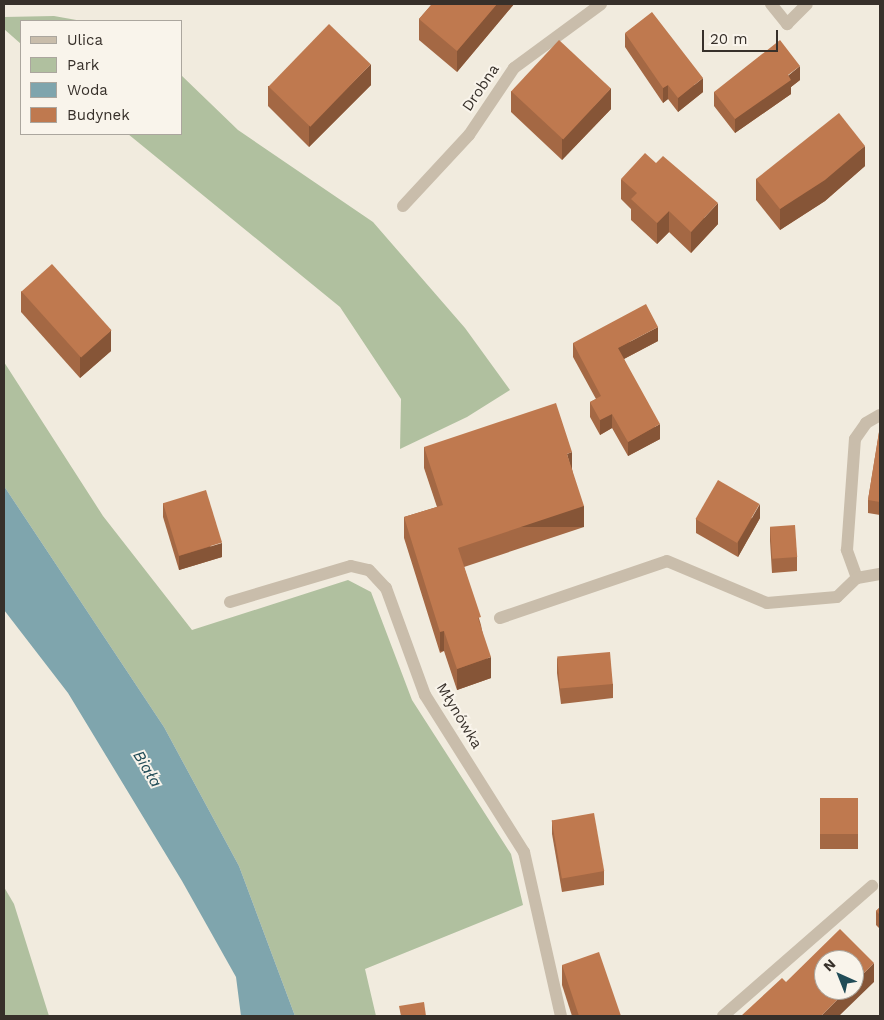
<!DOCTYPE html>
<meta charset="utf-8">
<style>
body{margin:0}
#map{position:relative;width:884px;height:1020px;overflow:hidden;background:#f1ebde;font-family:"Work Sans",sans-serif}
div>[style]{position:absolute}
.green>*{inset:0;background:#b0c09f}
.water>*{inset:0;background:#7fa5ad}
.service>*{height:12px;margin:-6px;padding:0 6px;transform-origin:6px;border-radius:6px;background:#c9bdab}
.minor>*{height:12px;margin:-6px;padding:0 6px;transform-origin:6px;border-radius:6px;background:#c9bdab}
.wall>*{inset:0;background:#a46844;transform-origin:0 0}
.shaded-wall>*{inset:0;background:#865537;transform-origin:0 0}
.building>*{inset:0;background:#bf794f;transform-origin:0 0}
span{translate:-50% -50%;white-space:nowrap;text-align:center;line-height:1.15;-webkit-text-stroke:4px #f9f4eb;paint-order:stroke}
.street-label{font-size:15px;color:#37302a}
.water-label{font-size:16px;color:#214c57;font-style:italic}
.frame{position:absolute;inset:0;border:5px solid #37302a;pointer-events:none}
.legend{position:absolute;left:20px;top:20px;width:162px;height:115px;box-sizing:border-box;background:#f9f4eb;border:1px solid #aba69e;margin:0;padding:6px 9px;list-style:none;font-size:15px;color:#37302a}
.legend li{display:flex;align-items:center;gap:10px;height:25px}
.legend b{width:25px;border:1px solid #aba69e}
.north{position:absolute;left:814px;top:950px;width:50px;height:50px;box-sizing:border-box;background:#f9f4eb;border:1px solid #aba69e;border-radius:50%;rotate:316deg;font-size:14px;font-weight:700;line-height:20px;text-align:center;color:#37302a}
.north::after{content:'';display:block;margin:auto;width:18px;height:22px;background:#214c57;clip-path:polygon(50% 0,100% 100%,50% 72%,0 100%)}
.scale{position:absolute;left:702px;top:30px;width:76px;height:22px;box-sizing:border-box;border:2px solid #37302a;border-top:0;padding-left:6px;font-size:15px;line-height:18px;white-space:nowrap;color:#37302a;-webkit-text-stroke:4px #f9f4eb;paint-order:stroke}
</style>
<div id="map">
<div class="green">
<i style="clip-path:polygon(54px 16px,82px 21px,21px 21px,21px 44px,4px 29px,4px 17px)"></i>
<i style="clip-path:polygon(181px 75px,238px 130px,373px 222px,465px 328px,510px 390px,467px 417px,400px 449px,401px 399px,340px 307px,128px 134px,181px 134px)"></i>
<i style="clip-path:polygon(4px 362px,103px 516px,192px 630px,348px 580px,371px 592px,412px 700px,511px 854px,523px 905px,365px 969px,376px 1016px,295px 1016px,239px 866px,164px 727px,4px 486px)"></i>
<i style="clip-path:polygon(4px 887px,14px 904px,49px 1016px,4px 1016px)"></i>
</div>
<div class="water">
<i style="clip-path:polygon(4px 486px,164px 727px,239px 866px,295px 1016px,241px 1016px,236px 977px,182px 881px,68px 693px,4px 610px)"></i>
</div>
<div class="service">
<i style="left:857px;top:578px;width:30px;rotate:-110deg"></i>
<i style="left:847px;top:550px;width:111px;rotate:-85.9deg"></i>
<i style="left:855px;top:439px;width:19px;rotate:-55deg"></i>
<i style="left:866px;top:423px;width:16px;rotate:-30deg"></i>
<i style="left:500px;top:618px;width:176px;rotate:-18.8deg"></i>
<i style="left:667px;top:561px;width:108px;rotate:22.8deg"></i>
<i style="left:767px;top:603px;width:70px;rotate:-4.9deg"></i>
<i style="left:837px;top:597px;width:28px;rotate:-44deg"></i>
<i style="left:857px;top:578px;width:23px;rotate:-10deg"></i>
<i style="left:723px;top:1016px;width:198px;rotate:-41.1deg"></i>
</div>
<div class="minor">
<i style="left:771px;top:4px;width:26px;rotate:51deg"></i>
<i style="left:787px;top:24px;width:28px;rotate:-45deg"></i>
<i style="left:403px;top:206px;width:97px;rotate:-47.1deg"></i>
<i style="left:469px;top:135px;width:81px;rotate:-56.1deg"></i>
<i style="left:514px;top:68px;width:108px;rotate:-36.3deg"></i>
<i style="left:230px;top:602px;width:126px;rotate:-16.6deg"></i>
<i style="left:351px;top:566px;width:18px;rotate:13deg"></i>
<i style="left:369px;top:570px;width:25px;rotate:47deg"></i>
<i style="left:386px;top:588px;width:114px;rotate:70deg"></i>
<i style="left:425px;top:695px;width:186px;rotate:57.8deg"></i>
<i style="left:524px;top:852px;width:168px;rotate:77.3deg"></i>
</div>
<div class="wall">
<i style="clip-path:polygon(432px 4px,514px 4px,457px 72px,419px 40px,419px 19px)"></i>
<i style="clip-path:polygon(625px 33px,703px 92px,678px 112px,668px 99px,663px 103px,625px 47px)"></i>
<i style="clip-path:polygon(800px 80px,791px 87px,791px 94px,735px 133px,714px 106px,714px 92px)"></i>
<i style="clip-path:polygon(371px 85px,309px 147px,268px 106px,268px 86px)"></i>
<i style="clip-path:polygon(511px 91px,611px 109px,562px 160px,511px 112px)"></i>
<i style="clip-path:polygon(865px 166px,825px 201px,780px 230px,756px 200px,756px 179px)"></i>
<i style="clip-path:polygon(621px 179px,718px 224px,691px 253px,669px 232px,657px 244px,631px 220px,631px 209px,621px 199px)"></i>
<i style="clip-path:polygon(21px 291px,111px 351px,80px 378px,21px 312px)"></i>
<i style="clip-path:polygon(658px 341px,624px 359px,660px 439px,628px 456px,612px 428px,600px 435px,590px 417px,590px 402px,596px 399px,573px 357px,573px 343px)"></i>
<i style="clip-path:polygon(880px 426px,880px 515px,868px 513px,868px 500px)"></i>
<i style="clip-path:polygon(424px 447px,572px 469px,584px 527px,464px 567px,481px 625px,491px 678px,457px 690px,444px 651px,440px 653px,404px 538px,404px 517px,437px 507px,424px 468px)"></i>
<i style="clip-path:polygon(163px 503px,222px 557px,179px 570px,163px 517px)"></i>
<i style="clip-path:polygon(760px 518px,738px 557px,696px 533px,696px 519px)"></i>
<i style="clip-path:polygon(770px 527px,797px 557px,797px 571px,772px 573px,770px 541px)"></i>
<i style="clip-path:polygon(557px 658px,613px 684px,613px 698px,561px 704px,557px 673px)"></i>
<i style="left:820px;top:798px;width:38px;height:51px"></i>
<i style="clip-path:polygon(552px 820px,604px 871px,604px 885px,562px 892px,552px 834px)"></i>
<i style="clip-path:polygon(880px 907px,880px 929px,876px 925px,876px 911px)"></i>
<i style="clip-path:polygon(562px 965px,621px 1016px,572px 1016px,562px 985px)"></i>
</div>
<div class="shaded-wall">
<i style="clip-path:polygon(497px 4px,514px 4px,457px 72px,457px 51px)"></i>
<i style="clip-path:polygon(371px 64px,371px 85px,309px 147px,309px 126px)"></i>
<i style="clip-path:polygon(800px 66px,800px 80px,791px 87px,791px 94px,735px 133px,735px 119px)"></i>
<i style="clip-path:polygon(703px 78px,703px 92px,678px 112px,678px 98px)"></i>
<i style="clip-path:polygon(668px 85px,668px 99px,663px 103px,663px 88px)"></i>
<i style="clip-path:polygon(611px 88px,611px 109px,562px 160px,562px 139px)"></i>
<i style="clip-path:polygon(865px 146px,865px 166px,825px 201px,780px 230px,780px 209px)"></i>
<i style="clip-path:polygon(718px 203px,718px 224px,691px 253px,691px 232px)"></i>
<i style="clip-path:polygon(669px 211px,669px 232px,657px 244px,657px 223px)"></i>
<i style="clip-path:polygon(658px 327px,658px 341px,618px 362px,618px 348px)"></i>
<i style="clip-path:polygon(111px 330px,111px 351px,80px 378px,80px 357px)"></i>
<i style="clip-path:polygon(612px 414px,612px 428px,600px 435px,600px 420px)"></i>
<i style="clip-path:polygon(660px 424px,660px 439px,628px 456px,628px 442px)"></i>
<i style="clip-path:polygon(572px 452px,572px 473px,567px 454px)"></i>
<i style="clip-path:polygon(760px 504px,760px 518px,738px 557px,738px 542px)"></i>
<i style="left:584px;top:506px;width:21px;height:133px;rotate:90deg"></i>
<i style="clip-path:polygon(222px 543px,222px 557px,179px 570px,179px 556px)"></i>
<i style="left:444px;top:631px;width:20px;height:4px;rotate:90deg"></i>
<i style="clip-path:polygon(491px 657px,491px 678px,457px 690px,457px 669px)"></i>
<i style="clip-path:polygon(874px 963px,874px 982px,839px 1016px,821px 1016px,847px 990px,854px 990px,854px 983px)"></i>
</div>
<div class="building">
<i style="clip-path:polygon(432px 4px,497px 4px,457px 51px,419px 19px)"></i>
<i style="clip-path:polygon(652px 12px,703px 78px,678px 98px,668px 85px,663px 88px,625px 33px)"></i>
<i style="left:329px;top:24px;width:58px;height:87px;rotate:44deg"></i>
<i style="left:559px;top:40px;width:71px;height:70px;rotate:43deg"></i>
<i style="clip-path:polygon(780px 40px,800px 66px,788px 75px,791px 80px,735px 119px,714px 92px)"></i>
<i style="clip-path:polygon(839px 113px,865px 146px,825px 180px,780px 209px,756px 179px)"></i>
<i style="clip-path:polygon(645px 153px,656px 163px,663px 156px,718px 203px,691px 232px,669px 211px,657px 223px,631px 199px,637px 193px,621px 179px)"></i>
<i style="left:52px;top:264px;width:89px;height:41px;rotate:48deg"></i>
<i style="clip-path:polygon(646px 304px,658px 327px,618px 348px,660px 424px,628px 442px,612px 414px,600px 420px,590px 402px,601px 396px,573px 343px)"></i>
<i style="clip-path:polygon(556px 403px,572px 452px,567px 454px,584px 506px,458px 548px,481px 617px,478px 618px,491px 657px,457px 669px,444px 631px,440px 632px,404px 517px,443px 505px,424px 447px)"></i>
<i style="clip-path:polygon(880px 426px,880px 502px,868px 500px)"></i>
<i style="left:718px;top:480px;width:48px;height:45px;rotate:30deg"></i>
<i style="left:206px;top:490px;width:55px;height:45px;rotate:73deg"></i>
<i style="left:795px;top:525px;width:32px;height:25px;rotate:86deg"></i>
<i style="left:610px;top:652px;width:32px;height:53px;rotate:85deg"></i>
<i style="left:820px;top:798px;width:38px;height:36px"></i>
<i style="left:594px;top:813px;width:59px;height:43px;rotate:80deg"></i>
<i style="clip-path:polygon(880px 907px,880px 915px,876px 911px)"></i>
<i style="clip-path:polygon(840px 929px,874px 963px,854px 983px,854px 960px,824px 960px,824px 990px,847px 990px,821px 1016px,741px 1016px,782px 978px,786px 982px)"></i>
<i style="clip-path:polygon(599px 952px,621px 1016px,579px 1016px,562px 965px)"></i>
<i style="clip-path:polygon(424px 1002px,426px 1016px,401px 1016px,399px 1006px)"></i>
</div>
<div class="street-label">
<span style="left:481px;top:88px;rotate:-56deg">Drobna</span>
<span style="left:459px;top:716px;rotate:59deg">Młynówka</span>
</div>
<div class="water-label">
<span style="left:147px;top:769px;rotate:59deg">Biała</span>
</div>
<div class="frame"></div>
<ul class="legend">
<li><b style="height:6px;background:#c9bdab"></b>Ulica</li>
<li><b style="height:14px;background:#b0c09f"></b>Park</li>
<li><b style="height:14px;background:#7fa5ad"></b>Woda</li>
<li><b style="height:14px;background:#bf794f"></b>Budynek</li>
</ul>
<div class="north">N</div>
<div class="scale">20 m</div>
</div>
